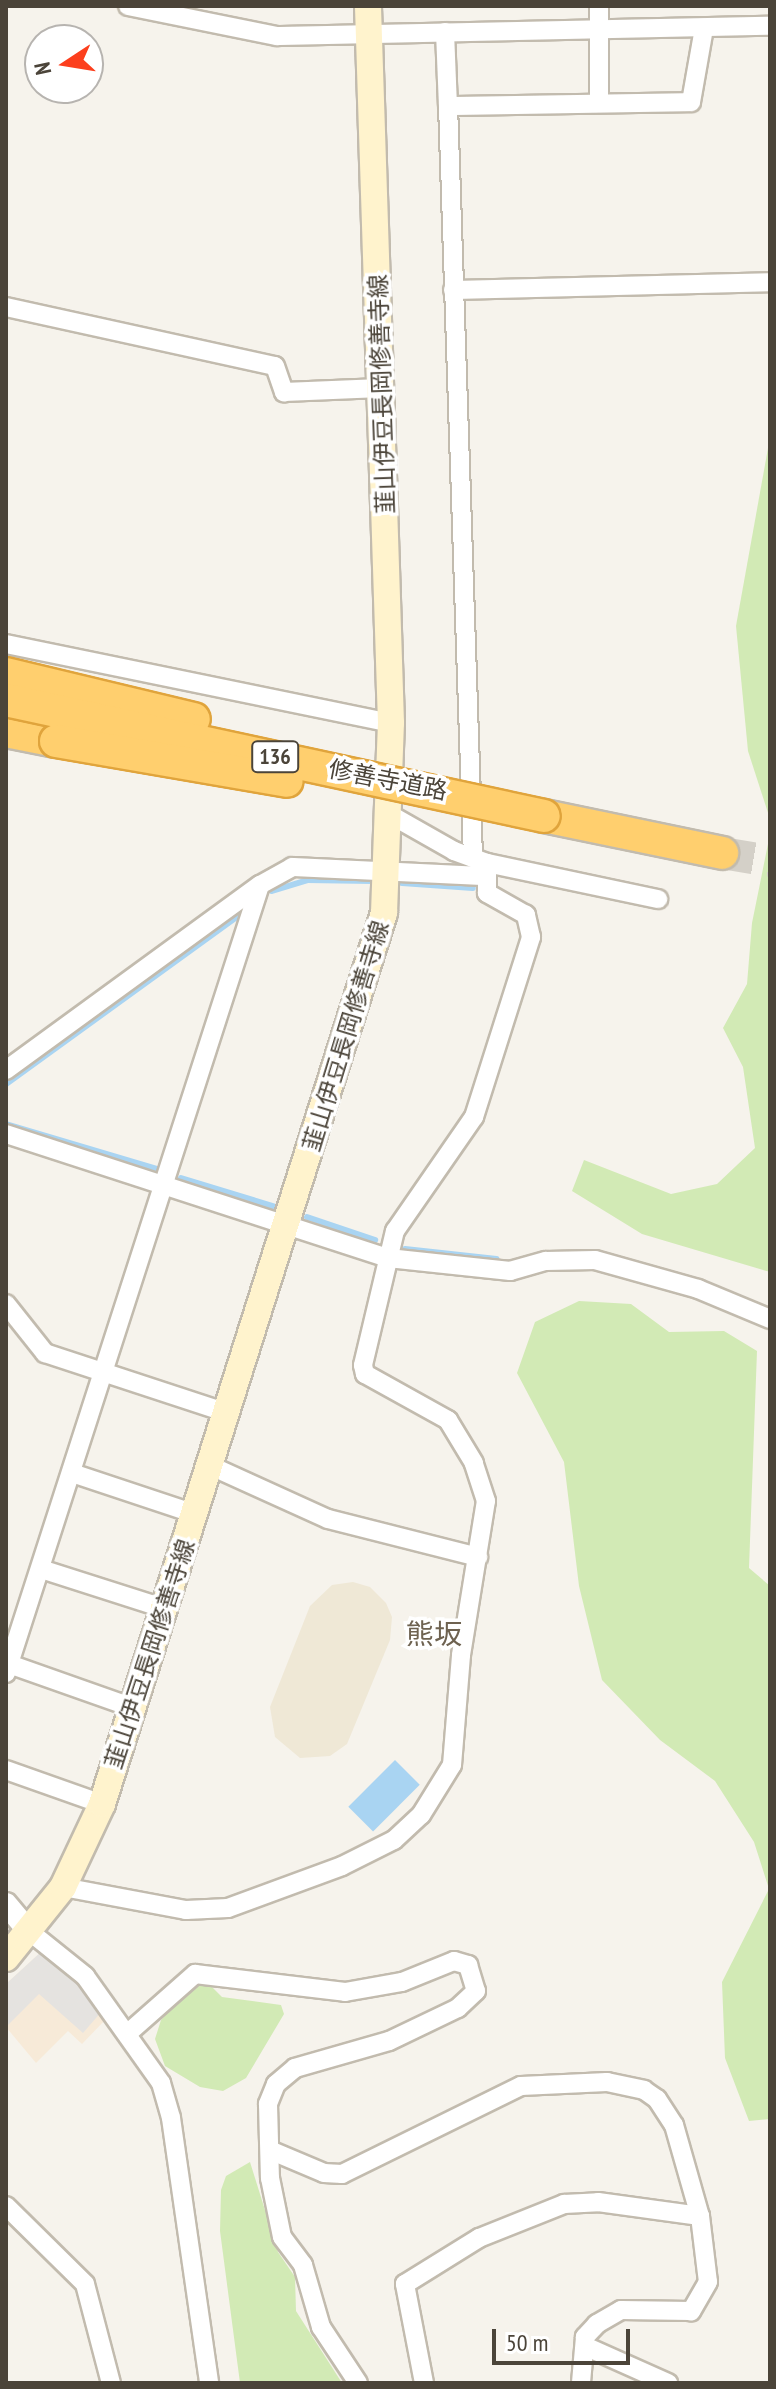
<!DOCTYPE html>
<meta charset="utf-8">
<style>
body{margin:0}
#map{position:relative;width:776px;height:2389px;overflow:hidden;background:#f6f3ec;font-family:"PT Sans Narrow","Noto Sans JP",sans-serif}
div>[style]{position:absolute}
.commercial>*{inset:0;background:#f7ead8}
.education>*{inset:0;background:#efe8d6}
.green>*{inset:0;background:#d2eab5}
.parking>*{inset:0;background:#e5e3e0}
.water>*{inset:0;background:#a9d4f2;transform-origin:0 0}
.stream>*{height:6px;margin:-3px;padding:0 3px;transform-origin:3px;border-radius:3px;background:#a9d4f2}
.motorway-tunnel>*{height:32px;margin-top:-16px;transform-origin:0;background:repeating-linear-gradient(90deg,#d4d0c8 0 32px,transparent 0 48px)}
.roads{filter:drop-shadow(2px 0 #c2bbae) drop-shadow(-2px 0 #c2bbae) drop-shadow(0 2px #c2bbae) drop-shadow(0 -2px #c2bbae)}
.minor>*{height:18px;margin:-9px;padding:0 9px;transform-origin:9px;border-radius:9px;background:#fff}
.tertiary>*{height:22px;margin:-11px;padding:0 11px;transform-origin:11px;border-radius:11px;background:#fff}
.secondary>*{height:26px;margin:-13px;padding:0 13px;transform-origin:13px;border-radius:13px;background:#fff3cd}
.motorway>*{height:32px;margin:-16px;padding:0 16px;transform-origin:16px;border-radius:16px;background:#ffcf6e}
.bridges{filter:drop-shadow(2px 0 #e0a43c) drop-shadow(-2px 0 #e0a43c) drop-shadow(0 2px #e0a43c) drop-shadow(0 -2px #e0a43c)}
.motorway-bridge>*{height:32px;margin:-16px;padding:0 16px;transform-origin:16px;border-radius:16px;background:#ffcf6e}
span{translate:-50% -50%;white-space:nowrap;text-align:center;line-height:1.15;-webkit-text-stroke:7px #fff;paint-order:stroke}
.shield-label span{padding:2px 6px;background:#fff;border:2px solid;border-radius:6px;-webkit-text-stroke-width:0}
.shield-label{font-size:22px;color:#4b4439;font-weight:700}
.street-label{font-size:24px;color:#4b4439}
.quarter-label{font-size:28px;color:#6e6250}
.frame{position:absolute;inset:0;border:8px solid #4b4439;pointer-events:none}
.north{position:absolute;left:24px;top:24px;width:80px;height:80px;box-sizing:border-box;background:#fff;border:2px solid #b7b4b0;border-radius:50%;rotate:258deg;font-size:22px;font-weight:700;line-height:32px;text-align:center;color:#4b4439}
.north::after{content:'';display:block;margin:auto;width:28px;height:36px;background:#fc3f1d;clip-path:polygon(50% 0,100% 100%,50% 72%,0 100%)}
.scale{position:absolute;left:492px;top:2329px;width:138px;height:36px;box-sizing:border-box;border:4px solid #4b4439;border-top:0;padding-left:10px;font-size:24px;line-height:28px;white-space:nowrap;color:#4b4439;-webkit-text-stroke:6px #fff;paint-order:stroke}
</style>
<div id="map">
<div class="commercial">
<i style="clip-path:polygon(42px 1951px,107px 2018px,82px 2044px,68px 2031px,36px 2063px,6px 2027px,6px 1984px)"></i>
</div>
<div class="education">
<i style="clip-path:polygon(353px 1582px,370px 1587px,386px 1603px,392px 1617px,390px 1640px,347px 1744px,330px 1756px,300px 1758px,275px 1737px,270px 1707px,310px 1606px,332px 1585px)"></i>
</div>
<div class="green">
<i style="clip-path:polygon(770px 437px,770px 819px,748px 751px,736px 626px)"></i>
<i style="clip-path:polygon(770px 834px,770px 1272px,642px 1234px,572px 1191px,584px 1160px,671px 1194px,717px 1184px,755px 1148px,743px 1067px,723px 1028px,747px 984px,752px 923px)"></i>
<i style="clip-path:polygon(579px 1301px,631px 1304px,669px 1332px,724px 1331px,757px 1351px,749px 1568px,770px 1586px,770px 2119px,749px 2121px,725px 2058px,722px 1982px,769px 1889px,754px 1842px,715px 1781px,660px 1740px,602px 1680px,579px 1586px,564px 1462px,517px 1373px,535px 1322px)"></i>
<i style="clip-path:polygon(209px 1984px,222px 1997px,281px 2005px,284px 2014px,246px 2078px,223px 2091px,200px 2087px,165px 2066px,155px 2039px,161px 2020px,177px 2002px,195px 1986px)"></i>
<i style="clip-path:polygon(250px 2162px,278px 2252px,295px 2277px,296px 2311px,342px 2383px,240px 2383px,220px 2231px,221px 2190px,226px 2176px)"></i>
</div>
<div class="parking">
<i style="clip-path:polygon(42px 1951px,81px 1981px,102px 2011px,83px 2033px,39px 1994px,6px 2027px,6px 1984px)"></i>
</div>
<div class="water">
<i style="left:395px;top:1760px;width:35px;height:66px;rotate:45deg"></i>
</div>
<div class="stream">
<i style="left:402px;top:883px;width:71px;rotate:4deg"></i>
<i style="left:272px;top:891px;width:37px;rotate:-17deg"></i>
<i style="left:307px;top:880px;width:66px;rotate:0.9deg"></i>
<i style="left:6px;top:1084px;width:285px;rotate:-35.9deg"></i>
<i style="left:6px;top:1124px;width:158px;rotate:16.6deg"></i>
<i style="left:181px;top:1178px;width:102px;rotate:17deg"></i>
<i style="left:307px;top:1217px;width:72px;rotate:18.7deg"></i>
<i style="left:405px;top:1249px;width:92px;rotate:6.3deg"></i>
</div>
<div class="motorway-tunnel">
<i style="left:722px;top:853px;width:49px;rotate:9.5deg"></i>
</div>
<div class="roads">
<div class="minor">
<i style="left:128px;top:6px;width:152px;rotate:11.4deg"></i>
<i style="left:277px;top:36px;width:493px;rotate:-1.2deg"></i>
<i style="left:599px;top:6px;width:97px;rotate:90deg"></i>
<i style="left:445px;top:32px;width:74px;rotate:87.7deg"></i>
<i style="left:453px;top:290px;width:317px;rotate:-1.4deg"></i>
<i style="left:6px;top:307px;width:275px;rotate:12.4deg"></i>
<i style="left:275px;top:366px;width:28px;rotate:71deg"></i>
<i style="left:284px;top:392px;width:97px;rotate:-2.4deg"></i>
<i style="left:6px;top:644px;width:393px;rotate:11.6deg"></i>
<i style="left:389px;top:814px;width:75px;rotate:29.6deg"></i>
<i style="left:454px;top:851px;width:35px;rotate:20deg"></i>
<i style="left:487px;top:863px;width:175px;rotate:11.9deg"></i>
<i style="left:473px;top:858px;width:752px;rotate:-91.9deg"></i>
<i style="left:448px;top:106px;width:243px;rotate:-0.9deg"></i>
<i style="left:691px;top:102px;width:75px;rotate:-80deg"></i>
<i style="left:6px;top:1070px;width:314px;rotate:-36.1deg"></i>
<i style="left:260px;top:885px;width:37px;rotate:-29deg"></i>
<i style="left:292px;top:867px;width:192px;rotate:2.7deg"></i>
<i style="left:6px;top:1134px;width:402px;rotate:18deg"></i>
<i style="left:388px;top:1258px;width:123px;rotate:6.1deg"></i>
<i style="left:510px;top:1271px;width:37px;rotate:-16deg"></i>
<i style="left:546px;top:1261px;width:49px;rotate:-1.2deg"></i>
<i style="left:595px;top:1260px;width:107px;rotate:15.7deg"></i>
<i style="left:698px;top:1289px;width:78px;rotate:22.6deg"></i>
<i style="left:6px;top:1304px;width:63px;rotate:51.5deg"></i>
<i style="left:45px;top:1353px;width:192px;rotate:18.2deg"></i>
<i style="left:211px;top:1466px;width:128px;rotate:24.4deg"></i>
<i style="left:328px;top:1519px;width:155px;rotate:14.2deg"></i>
<i style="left:72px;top:1473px;width:130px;rotate:18.4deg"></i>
<i style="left:41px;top:1569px;width:131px;rotate:17.7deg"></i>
<i style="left:9px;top:1664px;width:133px;rotate:19.4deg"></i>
<i style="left:6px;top:1673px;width:828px;rotate:-72.13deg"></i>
<i style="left:6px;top:1770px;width:102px;rotate:19.5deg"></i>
<i style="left:63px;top:1887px;width:125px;rotate:10.6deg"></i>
<i style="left:186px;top:1910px;width:42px;rotate:-2.7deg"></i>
<i style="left:228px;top:1908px;width:121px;rotate:-20.2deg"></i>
<i style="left:342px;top:1866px;width:58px;rotate:-26.6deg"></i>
<i style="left:394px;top:1840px;width:37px;rotate:-43deg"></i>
<i style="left:421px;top:1815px;width:59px;rotate:-58.2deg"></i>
<i style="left:452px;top:1765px;width:110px;rotate:-85.3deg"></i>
<i style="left:461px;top:1655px;width:156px;rotate:-80.8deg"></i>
<i style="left:486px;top:1501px;width:40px;rotate:-108deg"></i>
<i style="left:474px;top:1463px;width:50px;rotate:-121.2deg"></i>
<i style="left:448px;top:1420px;width:95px;rotate:-151deg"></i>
<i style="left:365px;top:1374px;width:9px;rotate:-103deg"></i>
<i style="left:363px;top:1365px;width:138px;rotate:-76.6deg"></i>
<i style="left:395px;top:1231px;width:139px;rotate:-55.3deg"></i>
<i style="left:474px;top:1117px;width:189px;rotate:-72.4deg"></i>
<i style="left:531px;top:937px;width:23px;rotate:-103deg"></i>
<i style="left:526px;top:915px;width:45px;rotate:-150.6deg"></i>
<i style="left:487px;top:893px;width:30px;rotate:-90deg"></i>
<i style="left:29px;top:1931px;width:72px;rotate:38.8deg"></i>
<i style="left:85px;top:1976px;width:131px;rotate:54.6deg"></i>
<i style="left:161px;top:2083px;width:36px;rotate:74deg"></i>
<i style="left:171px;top:2118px;width:268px;rotate:81.8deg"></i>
<i style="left:127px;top:2034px;width:91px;rotate:-41.4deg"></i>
<i style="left:195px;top:1974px;width:151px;rotate:6.8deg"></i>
<i style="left:345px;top:1992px;width:58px;rotate:-10deg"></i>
<i style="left:402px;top:1982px;width:56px;rotate:-22deg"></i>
<i style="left:454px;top:1961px;width:15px;rotate:16deg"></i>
<i style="left:468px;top:1965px;width:27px;rotate:73deg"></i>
<i style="left:476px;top:1991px;width:25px;rotate:137deg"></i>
<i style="left:458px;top:2008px;width:76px;rotate:154.4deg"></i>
<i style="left:389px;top:2041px;width:98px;rotate:164deg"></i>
<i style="left:295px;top:2068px;width:25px;rotate:140deg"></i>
<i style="left:276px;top:2084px;width:22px;rotate:112deg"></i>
<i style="left:268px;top:2104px;width:74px;rotate:88.5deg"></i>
<i style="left:270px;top:2178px;width:60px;rotate:78.5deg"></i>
<i style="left:282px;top:2237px;width:35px;rotate:53deg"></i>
<i style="left:303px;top:2265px;width:65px;rotate:73.8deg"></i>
<i style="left:321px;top:2327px;width:67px;rotate:56.5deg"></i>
<i style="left:272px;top:2151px;width:56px;rotate:22.9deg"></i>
<i style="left:324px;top:2173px;width:18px;rotate:3deg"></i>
<i style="left:342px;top:2174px;width:199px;rotate:-26.2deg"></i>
<i style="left:521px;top:2086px;width:86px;rotate:-2.7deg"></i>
<i style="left:607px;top:2082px;width:38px;rotate:12deg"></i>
<i style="left:644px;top:2090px;width:16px;rotate:35deg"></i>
<i style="left:657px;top:2099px;width:31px;rotate:57deg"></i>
<i style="left:674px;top:2125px;width:95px;rotate:74.1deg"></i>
<i style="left:700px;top:2216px;width:66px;rotate:83.1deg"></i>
<i style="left:708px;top:2282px;width:34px;rotate:120deg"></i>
<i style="left:691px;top:2311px;width:70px;rotate:-179.2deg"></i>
<i style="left:621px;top:2310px;width:28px;rotate:150deg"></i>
<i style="left:597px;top:2324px;width:18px;rotate:133deg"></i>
<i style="left:585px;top:2337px;width:46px;rotate:95deg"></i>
<i style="left:6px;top:2206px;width:111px;rotate:44.6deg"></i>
<i style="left:85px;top:2284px;width:102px;rotate:75.3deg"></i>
<i style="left:587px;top:2347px;width:89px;rotate:24deg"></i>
<i style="left:424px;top:2383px;width:101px;rotate:-100.9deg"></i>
<i style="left:405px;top:2284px;width:87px;rotate:-31.9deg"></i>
<i style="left:479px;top:2238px;width:92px;rotate:-21.8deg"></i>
<i style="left:564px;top:2204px;width:34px;rotate:-3deg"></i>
<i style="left:598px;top:2202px;width:103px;rotate:7.8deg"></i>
</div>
<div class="tertiary">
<i style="left:6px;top:1904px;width:35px;rotate:50deg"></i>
</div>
<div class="secondary">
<i style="left:6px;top:1958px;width:91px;rotate:-51.2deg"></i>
<i style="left:63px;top:1887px;width:92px;rotate:-64.8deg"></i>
<i style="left:102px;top:1804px;width:935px;rotate:-72.44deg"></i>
<i style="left:384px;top:913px;width:190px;rotate:-87.9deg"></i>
<i style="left:391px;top:723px;width:717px;rotate:-91.84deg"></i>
</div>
<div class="motorway">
<i style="left:6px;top:731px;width:51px;rotate:11.3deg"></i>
<i style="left:544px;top:816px;width:182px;rotate:11.7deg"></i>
</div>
</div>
<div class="bridges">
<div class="motorway-bridge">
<i style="left:6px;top:674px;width:193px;rotate:13.5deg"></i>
<i style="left:6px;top:700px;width:550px;rotate:12.17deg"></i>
<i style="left:56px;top:741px;width:234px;rotate:9.8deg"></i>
</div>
</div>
<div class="shield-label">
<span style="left:275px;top:757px">136</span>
</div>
<div class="street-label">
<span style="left:382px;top:394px;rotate:-92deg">韮山伊豆長岡修善寺線</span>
<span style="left:388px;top:780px;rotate:11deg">修善寺道路</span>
<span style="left:346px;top:1036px;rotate:-73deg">韮山伊豆長岡修善寺線</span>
<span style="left:150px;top:1654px;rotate:-72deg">韮山伊豆長岡修善寺線</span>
</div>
<div class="quarter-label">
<span style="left:434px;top:1634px">熊坂</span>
</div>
<div class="frame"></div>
<div class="north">N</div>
<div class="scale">50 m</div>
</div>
